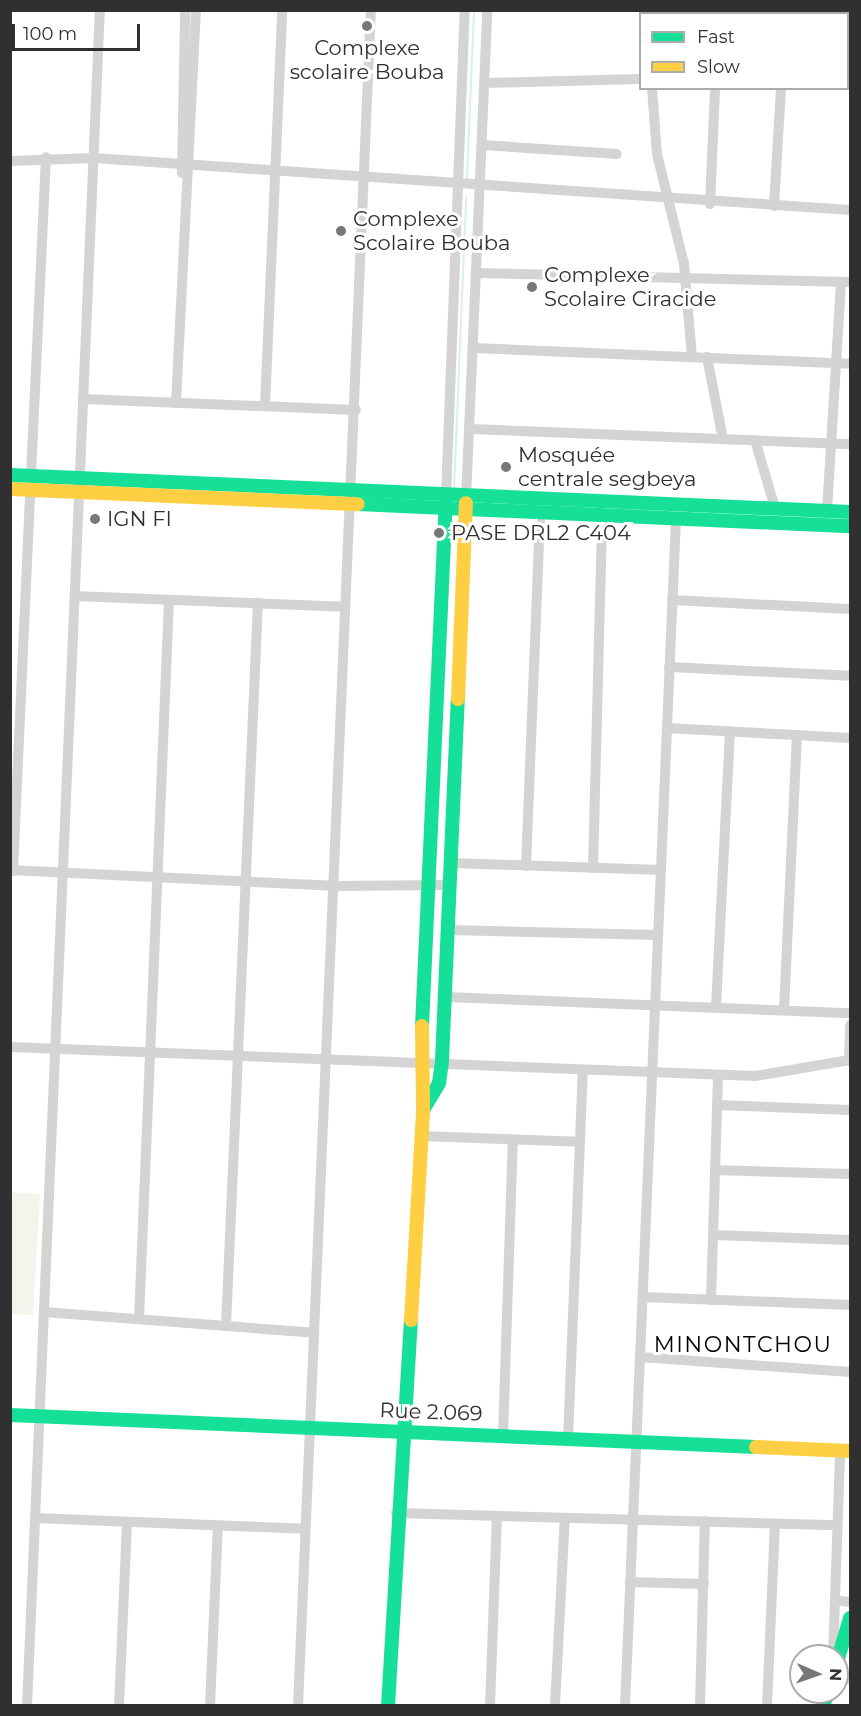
<!DOCTYPE html>
<meta charset="utf-8">
<style>
body{margin:0}
#map{position:relative;width:861px;height:1716px;overflow:hidden;background:#fff;font-family:Montserrat,sans-serif}
div>[style]{position:absolute}
.green>*{inset:0;background:#f3f5ec}
.stream>*{height:2px;margin:-1px;padding:0 1px;transform-origin:1px;border-radius:1px;background:#d8eef3}
.street>*{height:10px;margin:-5px;padding:0 5px;transform-origin:5px;border-radius:5px;background:#d4d4d4}
.fast>*{height:14px;margin:-7px;padding:0 7px;transform-origin:7px;border-radius:7px;background:#16e098}
.slow>*{height:14px;margin:-7px;padding:0 7px;transform-origin:7px;border-radius:7px;background:#ffcf43}
.dots>*{width:16px;height:16px;translate:-50% -50%;box-sizing:border-box;border:3px solid #fff;border-radius:50%}
span{translate:-50% -50%;white-space:nowrap;text-align:center;line-height:1.15;-webkit-text-stroke:6px #fff;paint-order:stroke}
.poi-label{font-size:21px;color:#303030}
.left{translate:0 -50%;text-align:left}
.street-label{font-size:21px;color:#303030}
.neighbourhood-label{font-size:22px;color:#000;letter-spacing:1.5px}
.frame{position:absolute;inset:0;border:12px solid #303030;pointer-events:none}
.legend{position:absolute;left:639px;top:12px;width:210px;height:78px;box-sizing:border-box;background:#fff;border:2px solid #acacac;margin:0;padding:8px 10px;list-style:none;font-size:18px;color:#303030}
.legend li{display:flex;align-items:center;gap:12px;height:30px}
.legend b{width:30px;border:2px solid #acacac}
.north{position:absolute;left:789px;top:1644px;width:60px;height:60px;box-sizing:border-box;background:#fff;border:2px solid #acacac;border-radius:50%;rotate:92deg;font-size:16px;font-weight:700;line-height:24px;text-align:center;color:#303030}
.north::after{content:'';display:block;margin:auto;width:21px;height:27px;background:#787878;clip-path:polygon(50% 0,100% 100%,50% 72%,0 100%)}
.scale{position:absolute;left:12px;top:24px;width:128px;height:27px;box-sizing:border-box;border:3px solid #303030;border-top:0;padding-left:8px;font-size:18px;line-height:21px;white-space:nowrap;color:#303030;-webkit-text-stroke:4px #fff;paint-order:stroke}
</style>
<div id="map">
<div class="green">
<i style="clip-path:polygon(10px 1192px,40px 1194px,33px 1315px,11px 1314px)"></i>
</div>
<div class="stream">
<i style="left:467px;top:178px;width:165px;rotate:-87.6deg"></i>
<i style="left:454px;top:489px;width:292px;rotate:-87.6deg"></i>
</div>
<div class="street">
<i style="left:658px;top:14px;width:4px;rotate:-90deg"></i>
<i style="left:719px;top:14px;width:4px;rotate:-90deg"></i>
<i style="left:785px;top:14px;width:4px;rotate:-90deg"></i>
<i style="left:485px;top:83px;width:155px;rotate:-1.5deg"></i>
<i style="left:652px;top:88px;width:66px;rotate:85.7deg"></i>
<i style="left:657px;top:154px;width:113px;rotate:76.2deg"></i>
<i style="left:684px;top:264px;width:93px;rotate:85.1deg"></i>
<i style="left:482px;top:145px;width:135px;rotate:3.8deg"></i>
<i style="left:10px;top:161px;width:84px;rotate:-2deg"></i>
<i style="left:94px;top:158px;width:758px;rotate:3.93deg"></i>
<i style="left:182px;top:173px;width:163px;rotate:-88.9deg"></i>
<i style="left:710px;top:204px;width:116px;rotate:-87.5deg"></i>
<i style="left:774px;top:206px;width:118px;rotate:-86.6deg"></i>
<i style="left:477px;top:273px;width:373px;rotate:1.4deg"></i>
<i style="left:474px;top:348px;width:376px;rotate:2.4deg"></i>
<i style="left:707px;top:357px;width:84px;rotate:79deg"></i>
<i style="left:83px;top:399px;width:273px;rotate:2.3deg"></i>
<i style="left:176px;top:403px;width:394px;rotate:-87.1deg"></i>
<i style="left:265px;top:406px;width:396px;rotate:-87.5deg"></i>
<i style="left:471px;top:429px;width:379px;rotate:2.3deg"></i>
<i style="left:755px;top:440px;width:71px;rotate:73.6deg"></i>
<i style="left:31px;top:475px;width:318px;rotate:-87.3deg"></i>
<i style="left:446px;top:497px;width:487px;rotate:-87.8deg"></i>
<i style="left:466px;top:499px;width:489px;rotate:-87.5deg"></i>
<i style="left:827px;top:511px;width:229px;rotate:-86.5deg"></i>
<i style="left:75px;top:596px;width:269px;rotate:2.3deg"></i>
<i style="left:672px;top:600px;width:178px;rotate:2.9deg"></i>
<i style="left:669px;top:667px;width:181px;rotate:2.8deg"></i>
<i style="left:667px;top:728px;width:183px;rotate:3.1deg"></i>
<i style="left:452px;top:863px;width:209px;rotate:1.9deg"></i>
<i style="left:526px;top:866px;width:355px;rotate:-87.7deg"></i>
<i style="left:593px;top:868px;width:353px;rotate:-88.5deg"></i>
<i style="left:10px;top:870px;width:323px;rotate:2.8deg"></i>
<i style="left:333px;top:886px;width:118px;rotate:-0.5deg"></i>
<i style="left:13px;top:871px;width:381px;rotate:-87.4deg"></i>
<i style="left:450px;top:930px;width:208px;rotate:1.4deg"></i>
<i style="left:446px;top:997px;width:404px;rotate:2.3deg"></i>
<i style="left:716px;top:1007px;width:276px;rotate:-87.1deg"></i>
<i style="left:784px;top:1010px;width:275px;rotate:-87.3deg"></i>
<i style="left:10px;top:1047px;width:746px;rotate:2.23deg"></i>
<i style="left:755px;top:1076px;width:96px;rotate:-9.6deg"></i>
<i style="left:849px;top:1061px;width:36px;rotate:-88deg"></i>
<i style="left:717px;top:1105px;width:133px;rotate:2.2deg"></i>
<i style="left:420px;top:1136px;width:160px;rotate:2.1deg"></i>
<i style="left:715px;top:1170px;width:135px;rotate:1.7deg"></i>
<i style="left:713px;top:1235px;width:137px;rotate:2.1deg"></i>
<i style="left:643px;top:1297px;width:207px;rotate:2.2deg"></i>
<i style="left:711px;top:1300px;width:225px;rotate:-88.2deg"></i>
<i style="left:44px;top:1312px;width:271px;rotate:4.4deg"></i>
<i style="left:139px;top:1319px;width:720px;rotate:-87.61deg"></i>
<i style="left:226px;top:1326px;width:724px;rotate:-87.47deg"></i>
<i style="left:640px;top:1357px;width:211px;rotate:4.1deg"></i>
<i style="left:503px;top:1436px;width:296px;rotate:-88.1deg"></i>
<i style="left:568px;top:1439px;width:369px;rotate:-87.7deg"></i>
<i style="left:396px;top:1513px;width:441px;rotate:1.6deg"></i>
<i style="left:35px;top:1518px;width:270px;rotate:2.3deg"></i>
<i style="left:630px;top:1582px;width:74px;rotate:1.5deg"></i>
<i style="left:835px;top:1600px;width:15px;rotate:8deg"></i>
<i style="left:833px;top:1656px;width:205px;rotate:-88deg"></i>
<i style="left:837px;top:1679px;width:13px"></i>
<i style="left:27px;top:1706px;width:1698px;rotate:-87.54deg"></i>
<i style="left:119px;top:1706px;width:184px;rotate:-87.5deg"></i>
<i style="left:210px;top:1706px;width:180px;rotate:-87.5deg"></i>
<i style="left:298px;top:1706px;width:1698px;rotate:-87.54deg"></i>
<i style="left:490px;top:1706px;width:190px;rotate:-87.9deg"></i>
<i style="left:555px;top:1706px;width:188px;rotate:-87deg"></i>
<i style="left:625px;top:1706px;width:1190px;rotate:-87.54deg"></i>
<i style="left:700px;top:1706px;width:185px;rotate:-88.5deg"></i>
<i style="left:767px;top:1706px;width:183px;rotate:-87.5deg"></i>
</div>
<div class="fast">
<i style="left:10px;top:475px;width:841px;rotate:2.52deg"></i>
<i style="left:358px;top:504px;width:492px;rotate:2.6deg"></i>
<i style="left:422px;top:1026px;width:530px;rotate:-87.4deg"></i>
<i style="left:423px;top:1110px;width:31px;rotate:-59deg"></i>
<i style="left:439px;top:1083px;width:22px;rotate:-82deg"></i>
<i style="left:442px;top:1061px;width:362px;rotate:-87.5deg"></i>
<i style="left:10px;top:1415px;width:747px;rotate:2.46deg"></i>
<i style="left:837px;top:1662px;width:46px;rotate:-73.5deg"></i>
<i style="left:388px;top:1706px;width:387px;rotate:-86.6deg"></i>
<i style="left:823px;top:1706px;width:15px;rotate:-70deg"></i>
</div>
<div class="slow">
<i style="left:10px;top:489px;width:348px;rotate:2.5deg"></i>
<i style="left:458px;top:699px;width:196px;rotate:-87.7deg"></i>
<i style="left:411px;top:1320px;width:210px;rotate:-86.7deg"></i>
<i style="left:423px;top:1110px;width:84px;rotate:-90.7deg"></i>
<i style="left:756px;top:1447px;width:94px;rotate:2.4deg"></i>
</div>
<div class="dots">
<i style="left:367px;top:26px;background:#787878"></i>
<i style="left:341px;top:231px;background:#787878"></i>
<i style="left:532px;top:287px;background:#787878"></i>
<i style="left:506px;top:467px;background:#787878"></i>
<i style="left:95px;top:519px;background:#787878"></i>
<i style="left:439px;top:533px;background:#787878"></i>
</div>
<div class="poi-label">
<span style="left:367px;top:60px">Complexe<br>scolaire Bouba</span>
<span class="left" style="left:353px;top:231px">Complexe<br>Scolaire Bouba</span>
<span class="left" style="left:544px;top:287px">Complexe<br>Scolaire Ciracide</span>
<span class="left" style="left:518px;top:467px">Mosquée<br>centrale segbeya</span>
<span class="left" style="left:107px;top:519px">IGN FI</span>
<span class="left" style="left:451px;top:533px">PASE DRL2 C404</span>
</div>
<div class="street-label">
<span style="left:431px;top:1412px;rotate:2deg">Rue 2.069</span>
</div>
<div class="neighbourhood-label">
<span style="left:743px;top:1345px">MINONTCHOU</span>
</div>
<div class="frame"></div>
<ul class="legend">
<li><b style="height:8px;background:#16e098"></b>Fast</li>
<li><b style="height:8px;background:#ffcf43"></b>Slow</li>
</ul>
<div class="north">N</div>
<div class="scale">100 m</div>
</div>
